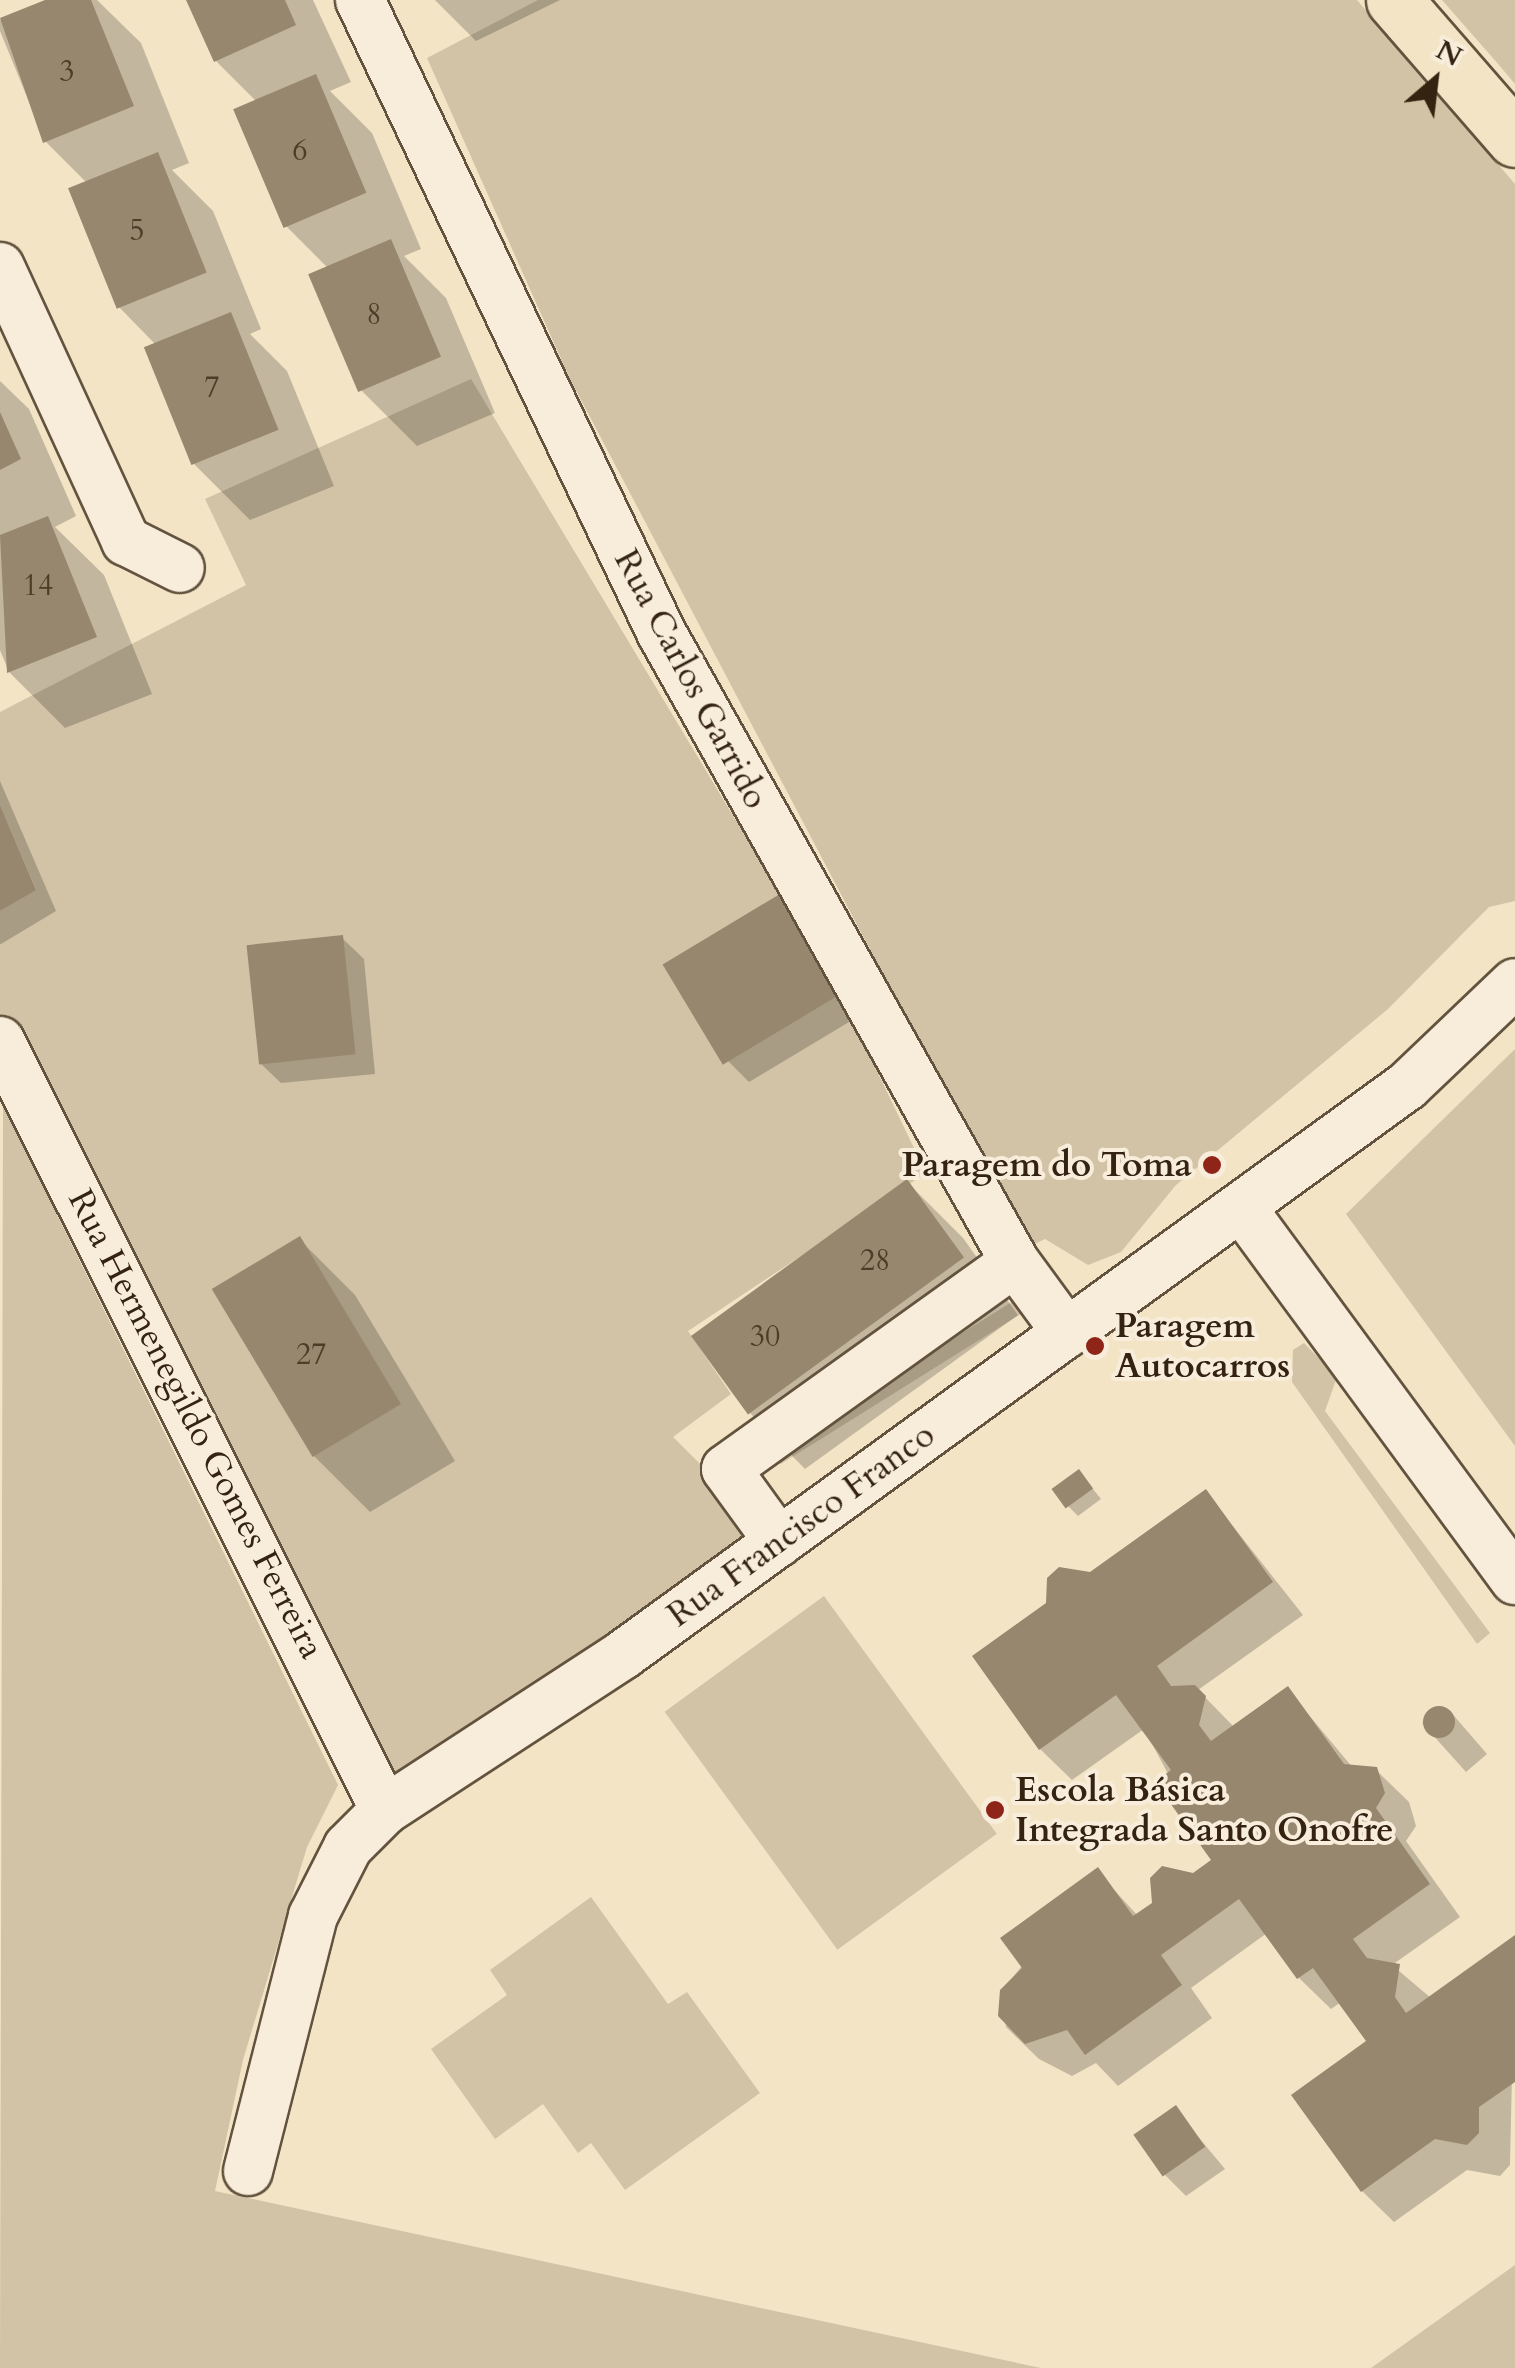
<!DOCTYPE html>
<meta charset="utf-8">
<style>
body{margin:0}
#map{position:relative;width:1515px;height:2368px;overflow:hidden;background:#f3e4c6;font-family:Cardo,serif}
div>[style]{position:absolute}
.green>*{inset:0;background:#d2c3a7;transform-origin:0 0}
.shadow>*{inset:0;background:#0003}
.building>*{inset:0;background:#97876f;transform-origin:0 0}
.round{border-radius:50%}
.roads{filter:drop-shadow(2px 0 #63533e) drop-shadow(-2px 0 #63533e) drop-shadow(0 2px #63533e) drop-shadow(0 -2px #63533e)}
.minor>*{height:48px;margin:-24px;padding:0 24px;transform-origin:24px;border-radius:24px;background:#f7edda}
.major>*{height:55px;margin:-27.5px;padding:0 27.5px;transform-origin:27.5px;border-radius:27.5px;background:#f3e4c6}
.dots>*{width:28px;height:28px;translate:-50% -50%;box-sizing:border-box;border:5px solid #f7edda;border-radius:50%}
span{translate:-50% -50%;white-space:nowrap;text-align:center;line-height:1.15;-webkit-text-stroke:8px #f7edda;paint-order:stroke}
.number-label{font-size:30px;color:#4c3c28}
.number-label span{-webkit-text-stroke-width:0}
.street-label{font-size:35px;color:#332310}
.poi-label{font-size:35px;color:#332310;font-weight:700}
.right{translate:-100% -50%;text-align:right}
.left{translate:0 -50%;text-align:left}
.north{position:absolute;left:1385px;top:30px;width:100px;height:100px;-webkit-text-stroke:8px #f7edda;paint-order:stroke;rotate:28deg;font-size:28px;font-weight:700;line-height:40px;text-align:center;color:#332310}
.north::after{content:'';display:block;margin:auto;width:35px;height:45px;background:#332310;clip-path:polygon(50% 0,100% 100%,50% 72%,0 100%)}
</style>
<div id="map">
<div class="green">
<i style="clip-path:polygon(538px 0,1357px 0,1515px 184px,1515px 901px,1489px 907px,1388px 1009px,1176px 1185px,1121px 1252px,1088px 1265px,1045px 1239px,1027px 1248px,570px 379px,427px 58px)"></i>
<i style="clip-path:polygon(1442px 0,1515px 0,1515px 84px,1499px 65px)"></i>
<i style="clip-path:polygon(471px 379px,780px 894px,669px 975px,726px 1062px,840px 994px,926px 1173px,688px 1331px,731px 1394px,673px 1437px,779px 1542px,385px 1810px,0 1041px,0 911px,36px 889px,0 805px,0 712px,246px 585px,205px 499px)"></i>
<i style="clip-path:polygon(1515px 1049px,1515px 1446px,1346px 1214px)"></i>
<i style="clip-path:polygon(3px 1105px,338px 1785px,307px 1847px,243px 2060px,215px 2191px,1041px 2368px,0 2368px)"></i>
<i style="left:1015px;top:1300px;width:15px;height:286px;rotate:58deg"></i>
<i style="clip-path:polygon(1304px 1343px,1337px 1377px,1325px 1411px,1490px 1633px,1477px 1644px,1292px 1382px,1293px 1350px)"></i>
<i style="left:824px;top:1596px;width:294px;height:197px;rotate:54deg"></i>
<i style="clip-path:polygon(591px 1897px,668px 2004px,687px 1992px,760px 2093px,625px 2190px,591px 2143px,578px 2153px,543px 2104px,495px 2139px,431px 2049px,507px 1995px,490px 1970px)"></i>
<i style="clip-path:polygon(1515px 2265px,1515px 2368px,1371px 2368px)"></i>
</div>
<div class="shadow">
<i style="clip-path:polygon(51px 0,97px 0,141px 43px,189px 163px,172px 170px,213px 211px,261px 329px,250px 334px,287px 371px,334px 486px,250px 520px,194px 464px,156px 345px,119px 307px,87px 183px,45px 141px,0 31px,0 20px)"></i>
<i style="clip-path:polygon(188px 0,313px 0,351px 82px,330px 91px,372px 133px,421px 249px,404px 256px,446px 298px,495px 413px,417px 446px,361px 390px,328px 268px,286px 226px,257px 102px,216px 61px)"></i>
<i style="clip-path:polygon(435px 0,560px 0,476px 41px)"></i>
<i style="clip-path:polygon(0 381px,29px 409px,76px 516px,55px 527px,104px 575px,152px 694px,65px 728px,9px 672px,0 650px)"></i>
<i style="clip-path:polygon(0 781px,56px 911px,1px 944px,0 944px)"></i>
<i style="clip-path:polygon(780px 897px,859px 1016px,749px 1082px,728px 1061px)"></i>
<i style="clip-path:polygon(342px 938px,364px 959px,375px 1074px,281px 1083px,259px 1062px)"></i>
<i style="clip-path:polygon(907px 1182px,963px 1238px,1018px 1315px,805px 1469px,749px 1412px)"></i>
<i style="clip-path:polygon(299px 1239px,355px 1295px,455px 1461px,370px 1512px,314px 1456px)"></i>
<i style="clip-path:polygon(1079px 1472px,1101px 1499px,1078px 1516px,1068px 1506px)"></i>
<i style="clip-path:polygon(1206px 1492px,1303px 1615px,1198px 1690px,1234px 1727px,1288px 1690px,1353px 1768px,1376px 1770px,1409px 1802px,1416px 1826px,1406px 1841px,1460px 1917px,1392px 1965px,1431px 1998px,1515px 1938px,1510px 2165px,1500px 2176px,1467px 2170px,1394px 2222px,1362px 2191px,1369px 2042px,1341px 2002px,1331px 2009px,1299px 1978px,1267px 1933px,1191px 1988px,1212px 2018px,1118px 2086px,1096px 2063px,1072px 2076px,1039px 2059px,1006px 2027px,1002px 1991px,1097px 1871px,1138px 1916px,1215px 1861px,1144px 1729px,1072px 1780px,1040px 1749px,1054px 1574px,1090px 1575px)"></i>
<i style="clip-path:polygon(1449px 1710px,1487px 1754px,1466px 1772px,1422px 1723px)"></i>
<i style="clip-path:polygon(1175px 2109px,1225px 2169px,1186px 2196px,1165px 2175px)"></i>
</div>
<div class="building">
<i style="clip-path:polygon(45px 0,91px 0,134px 106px,43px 143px,0 18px)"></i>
<i style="clip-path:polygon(186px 0,285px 0,296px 25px,214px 62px)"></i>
<i style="left:316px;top:74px;width:129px;height:90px;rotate:67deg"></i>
<i style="left:158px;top:152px;width:130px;height:97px;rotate:68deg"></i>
<i style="left:391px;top:239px;width:128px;height:90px;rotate:67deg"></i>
<i style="left:231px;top:312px;width:127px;height:94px;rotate:68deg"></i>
<i style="clip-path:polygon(0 412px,21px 459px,0 470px)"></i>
<i style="clip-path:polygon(48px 516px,97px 637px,7px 673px,0 535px)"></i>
<i style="clip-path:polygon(0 805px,36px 890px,0 911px)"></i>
<i style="left:780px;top:894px;width:117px;height:137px;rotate:59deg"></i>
<i style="left:343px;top:935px;width:120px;height:97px;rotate:84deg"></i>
<i style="left:907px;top:1179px;width:97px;height:267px;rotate:54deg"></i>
<i style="left:300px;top:1236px;width:196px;height:103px;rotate:59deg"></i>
<i style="left:1079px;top:1469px;width:24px;height:34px;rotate:54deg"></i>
<i style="clip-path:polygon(1206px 1489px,1273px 1582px,1157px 1666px,1171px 1686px,1195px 1685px,1206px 1696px,1199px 1725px,1211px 1741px,1288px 1686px,1344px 1764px,1377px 1767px,1385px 1793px,1376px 1808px,1430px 1884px,1353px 1939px,1367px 1958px,1400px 1964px,1395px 1997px,1406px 2013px,1515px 1935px,1515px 2082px,1479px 2107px,1479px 2133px,1467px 2145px,1435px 2139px,1361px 2192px,1291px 2095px,1366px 2041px,1313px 1968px,1297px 1979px,1239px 1899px,1161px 1955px,1182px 1985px,1085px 2055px,1067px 2030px,1025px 2044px,998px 2016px,1000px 1990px,1022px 1968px,1000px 1938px,1098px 1867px,1133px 1916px,1152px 1903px,1150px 1878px,1162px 1866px,1193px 1873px,1211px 1860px,1155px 1782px,1171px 1770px,1116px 1695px,1039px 1750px,972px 1656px,1046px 1603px,1047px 1578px,1059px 1567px,1090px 1572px)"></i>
<i class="round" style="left:1423px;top:1706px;width:32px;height:32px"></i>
<i style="left:1176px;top:2105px;width:51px;height:52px;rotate:55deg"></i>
</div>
<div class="roads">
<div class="minor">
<i style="left:360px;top:0;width:700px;rotate:64.53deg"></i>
<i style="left:661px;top:632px;width:723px;rotate:60.67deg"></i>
<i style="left:1015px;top:1262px;width:88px;rotate:53.8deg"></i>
<i style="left:0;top:267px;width:302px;rotate:65.3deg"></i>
<i style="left:126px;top:541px;width:60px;rotate:26.6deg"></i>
<i style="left:0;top:1041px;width:860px;rotate:63.41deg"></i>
<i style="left:1241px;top:1207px;width:463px;rotate:53.7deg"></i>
<i style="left:779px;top:1542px;width:90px;rotate:-126deg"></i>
<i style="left:726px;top:1469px;width:355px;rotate:-35.6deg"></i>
<i style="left:248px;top:2171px;width:263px;rotate:-75.7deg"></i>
<i style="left:313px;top:1916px;width:77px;rotate:-63.1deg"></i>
<i style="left:348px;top:1847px;width:52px;rotate:-45deg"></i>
<i style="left:385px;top:1810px;width:285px;rotate:-33.1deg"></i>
<i style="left:624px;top:1654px;width:967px;rotate:-35.96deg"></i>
<i style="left:1407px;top:1086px;width:149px;rotate:-43.6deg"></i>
</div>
<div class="major">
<i style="left:1394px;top:0;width:184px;rotate:49deg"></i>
</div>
</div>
<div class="dots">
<i style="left:1212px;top:1165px;background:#8f2418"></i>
<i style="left:1095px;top:1346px;background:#8f2418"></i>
<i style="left:995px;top:1810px;background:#8f2418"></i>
</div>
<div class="number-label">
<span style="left:67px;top:72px">3</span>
<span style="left:300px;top:151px">6</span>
<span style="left:137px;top:231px">5</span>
<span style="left:374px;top:315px">8</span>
<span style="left:212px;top:388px">7</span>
<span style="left:38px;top:586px">14</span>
<span style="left:875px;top:1261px">28</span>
<span style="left:765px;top:1337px">30</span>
<span style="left:311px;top:1355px">27</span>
</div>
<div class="street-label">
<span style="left:691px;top:679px;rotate:62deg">Rua Carlos Garrido</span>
<span style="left:196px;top:1424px;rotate:63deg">Rua Hermenegildo Gomes Ferreira</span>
<span style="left:801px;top:1525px;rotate:-36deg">Rua Francisco Franco</span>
</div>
<div class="poi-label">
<span class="right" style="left:1192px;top:1165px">Paragem do Toma</span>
<span class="left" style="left:1115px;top:1346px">Paragem<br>Autocarros</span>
<span class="left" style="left:1015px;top:1810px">Escola Básica<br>Integrada Santo Onofre</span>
</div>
<div class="north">N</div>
</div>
